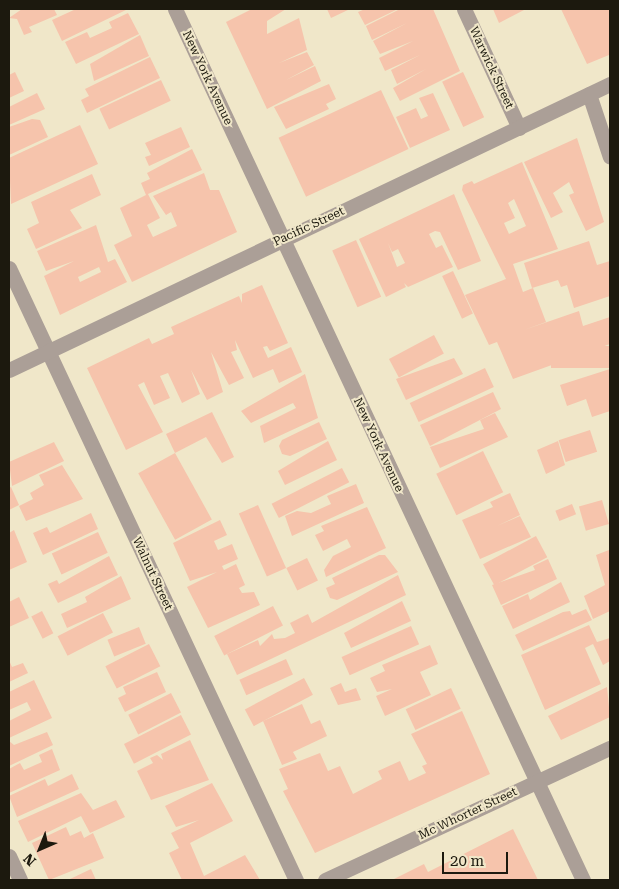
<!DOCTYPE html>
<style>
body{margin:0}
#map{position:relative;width:619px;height:889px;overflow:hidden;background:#f0e7c9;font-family:"Roboto Serif",serif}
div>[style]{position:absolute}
.building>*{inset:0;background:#f6c4ac;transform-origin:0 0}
.minor>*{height:15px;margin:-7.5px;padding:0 7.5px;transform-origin:7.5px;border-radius:7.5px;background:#ab9f97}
span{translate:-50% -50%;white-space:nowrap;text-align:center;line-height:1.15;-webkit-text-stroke:4px #f0e7c9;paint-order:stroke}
.street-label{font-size:12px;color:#1c190e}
.frame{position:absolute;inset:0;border:10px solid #1c190e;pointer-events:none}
.north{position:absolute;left:15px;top:824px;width:50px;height:50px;-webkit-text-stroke:4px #f0e7c9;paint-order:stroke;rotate:224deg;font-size:14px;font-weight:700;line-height:20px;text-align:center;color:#1c190e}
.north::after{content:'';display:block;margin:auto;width:18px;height:22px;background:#1c190e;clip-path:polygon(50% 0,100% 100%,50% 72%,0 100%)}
.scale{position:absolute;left:442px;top:852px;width:66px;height:22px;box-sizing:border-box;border:2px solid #1c190e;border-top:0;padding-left:6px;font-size:15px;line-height:18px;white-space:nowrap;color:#1c190e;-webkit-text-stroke:4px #f0e7c9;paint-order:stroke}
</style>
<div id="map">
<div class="building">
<i style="clip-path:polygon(22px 9px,54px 9px,57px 15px,29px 27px,32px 32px,24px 35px,17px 19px,9px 18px)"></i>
<i style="clip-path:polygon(76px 9px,128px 9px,62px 41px,52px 20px)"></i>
<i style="clip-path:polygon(252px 9px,286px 9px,267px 21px,267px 34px,299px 18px,307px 50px,279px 63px,307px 52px,314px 65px,286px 80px,315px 66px,321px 81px,267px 109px,226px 22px)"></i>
<i style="clip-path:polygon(327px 9px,350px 9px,331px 18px)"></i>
<i style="clip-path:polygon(365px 9px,398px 9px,365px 25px,358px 12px)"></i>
<i style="clip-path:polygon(400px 9px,433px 9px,460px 71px,400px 101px,393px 88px,426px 69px,397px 84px,391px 70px,420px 55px,385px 71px,379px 58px,413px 41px,380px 54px,373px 41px,407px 23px,372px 40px,366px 26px)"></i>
<i style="clip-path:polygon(493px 9px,523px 9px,524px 10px,499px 23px)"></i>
<i style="clip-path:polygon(561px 9px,610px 9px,610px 58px,609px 55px,587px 64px)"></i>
<i style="clip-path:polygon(128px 13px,139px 34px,76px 64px,65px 42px,87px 32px,90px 38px,112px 28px,109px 22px)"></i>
<i style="clip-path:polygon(140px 35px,149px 56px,94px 81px,90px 64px)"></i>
<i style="clip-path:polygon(150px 57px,160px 78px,87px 113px,81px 100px,89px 96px,85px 89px)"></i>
<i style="clip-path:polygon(15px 72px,24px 91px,9px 98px,9px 75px)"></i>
<i style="left:463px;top:72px;width:50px;height:23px;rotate:65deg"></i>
<i style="left:161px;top:80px;width:23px;height:68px;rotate:65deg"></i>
<i style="clip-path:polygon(329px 84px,336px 99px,326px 104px,329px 109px,286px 129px,274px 107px)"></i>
<i style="left:381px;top:90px;width:65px;height:113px;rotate:65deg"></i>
<i style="clip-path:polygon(37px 93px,45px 109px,9px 125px,9px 107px)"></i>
<i style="clip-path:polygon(433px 93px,450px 130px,410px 148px,396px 117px,416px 108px,421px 119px,428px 116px,419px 98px)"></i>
<i style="clip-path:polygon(32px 119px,40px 120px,48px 137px,9px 155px,9px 127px)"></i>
<i style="clip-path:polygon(80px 125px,98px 164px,11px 204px,9px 158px)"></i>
<i style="clip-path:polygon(181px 127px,190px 147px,149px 166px,145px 157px,151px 155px,145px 143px)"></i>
<i style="clip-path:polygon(577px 138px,604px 222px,586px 231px,569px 195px,574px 193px,569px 182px,553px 193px,563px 212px,551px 218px,524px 162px)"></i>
<i style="clip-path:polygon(192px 149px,202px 170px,148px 194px,160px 218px,147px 225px,153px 237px,177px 226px,171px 212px,166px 215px,153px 196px,204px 173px,210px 190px,219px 190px,237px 232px,132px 282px,114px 245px,132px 236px,120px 208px,146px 195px,141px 183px,150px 179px,147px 173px)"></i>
<i style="clip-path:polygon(evenodd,522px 162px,558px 249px,513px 264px,523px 292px,533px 288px,546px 322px,524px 330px,579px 311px,583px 326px,610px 317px,610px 344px,513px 379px,497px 342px,489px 345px,465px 295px,506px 279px,462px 190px,463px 185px,472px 181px,474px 184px,522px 162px,514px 199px,526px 226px,509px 234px,504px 223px,515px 218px,508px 203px,514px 199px)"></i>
<i style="clip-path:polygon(92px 174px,101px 195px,70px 210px,82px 228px,36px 249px,27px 229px,39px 223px,31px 202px)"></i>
<i style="clip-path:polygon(evenodd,454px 194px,481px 261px,458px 270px,440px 232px,435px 231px,429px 234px,436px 248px,442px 245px,453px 267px,408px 287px,404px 283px,406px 287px,386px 297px,359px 239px,454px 194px,388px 243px,392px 252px,398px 249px,405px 263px,397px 267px,388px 243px)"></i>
<i style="clip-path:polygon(evenodd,96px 225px,108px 262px,115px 259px,127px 282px,60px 315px,44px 276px,74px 261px,46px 271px,37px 251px,96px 225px,99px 267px,101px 272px,80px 282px,78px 277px,99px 267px)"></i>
<i style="left:356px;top:240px;width:62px;height:26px;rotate:66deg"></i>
<i style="clip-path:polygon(589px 241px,597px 265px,610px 261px,610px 296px,574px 308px,567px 285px,561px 287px,558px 280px,532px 288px,524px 263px)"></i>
<i style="left:453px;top:271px;width:47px;height:12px;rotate:65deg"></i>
<i style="clip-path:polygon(262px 285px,288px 343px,270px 351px,267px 346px,263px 347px,268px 358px,291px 347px,302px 372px,279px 383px,273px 369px,253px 378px,235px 340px,237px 350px,231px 352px,244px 378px,229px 385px,211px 352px,223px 392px,207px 400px,191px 370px,200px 394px,182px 403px,168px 373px,160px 376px,170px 398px,154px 405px,144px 382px,138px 385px,163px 432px,126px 450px,87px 368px,149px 338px,152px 344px,174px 334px,171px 327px,239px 296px,242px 303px,242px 294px)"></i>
<i style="left:434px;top:335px;width:21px;height:51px;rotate:62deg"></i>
<i style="left:610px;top:346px;width:22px;height:59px;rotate:90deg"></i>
<i style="clip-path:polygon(454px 358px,463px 374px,406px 400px,396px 379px)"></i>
<i style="left:485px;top:368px;width:21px;height:83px;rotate:65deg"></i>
<i style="clip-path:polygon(610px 369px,610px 411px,592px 417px,586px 399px,567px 406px,560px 385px)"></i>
<i style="clip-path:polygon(305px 374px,318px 418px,264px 443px,260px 426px,296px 408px,293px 403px,251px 423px,241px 411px)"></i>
<i style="clip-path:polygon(493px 392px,501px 409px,430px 446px,420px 425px)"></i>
<i style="clip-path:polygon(212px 412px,234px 457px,222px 463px,206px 437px,175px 453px,166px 434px)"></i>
<i style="clip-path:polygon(495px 413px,508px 437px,440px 468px,430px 447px,484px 429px,480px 420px)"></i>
<i style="clip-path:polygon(319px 422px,327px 439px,290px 456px,282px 454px,279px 446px,282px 440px)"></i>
<i style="left:590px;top:430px;width:23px;height:33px;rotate:72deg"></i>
<i style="clip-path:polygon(328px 441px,337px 460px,285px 485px,278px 471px)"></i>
<i style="clip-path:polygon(558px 441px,565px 465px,546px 474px,537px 450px)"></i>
<i style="clip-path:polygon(54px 442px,64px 461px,12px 486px,9px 462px)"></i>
<i style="left:483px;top:451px;width:46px;height:52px;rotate:64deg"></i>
<i style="left:175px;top:453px;width:76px;height:42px;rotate:61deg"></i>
<i style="clip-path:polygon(62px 465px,83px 499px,26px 521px,19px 506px,33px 499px,30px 493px,44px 485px,39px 475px)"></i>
<i style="left:342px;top:468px;width:16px;height:79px;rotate:63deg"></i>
<i style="clip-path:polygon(356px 484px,364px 503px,292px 536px,285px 516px,297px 511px,311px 513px,331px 504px,327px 496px)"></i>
<i style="clip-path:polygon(11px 487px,19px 505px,9px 510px,9px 488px)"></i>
<i style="clip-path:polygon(510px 493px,520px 515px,497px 526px,520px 516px,531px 537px,480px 559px,462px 520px,493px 507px,490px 502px)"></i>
<i style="left:602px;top:500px;width:25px;height:24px;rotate:74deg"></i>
<i style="left:572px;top:504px;width:11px;height:18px;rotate:68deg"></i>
<i style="left:258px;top:505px;width:69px;height:21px;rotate:66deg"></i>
<i style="clip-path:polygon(367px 507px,386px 548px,326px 577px,324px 570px,333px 556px,351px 547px,347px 539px,323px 551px,315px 535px,324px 531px,321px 526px)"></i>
<i style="clip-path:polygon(91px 513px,98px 529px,43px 555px,33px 533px,47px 527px,50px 533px)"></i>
<i style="clip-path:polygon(220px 520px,227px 535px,214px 541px,218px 550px,232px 544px,238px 559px,222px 566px,224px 570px,236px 564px,245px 585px,239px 588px,242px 593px,254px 592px,260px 605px,208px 628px,187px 587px,217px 572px,190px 581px,173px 543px)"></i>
<i style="clip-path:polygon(14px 530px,27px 562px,9px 570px,9px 533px)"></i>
<i style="left:98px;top:532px;width:23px;height:51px;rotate:65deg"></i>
<i style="left:536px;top:536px;width:24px;height:60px;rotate:62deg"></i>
<i style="clip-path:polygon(609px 550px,610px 611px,593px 619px,584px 596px,605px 585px,596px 555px)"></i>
<i style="clip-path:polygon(379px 555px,385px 555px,398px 572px,337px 600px,330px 598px,326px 588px,335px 584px,332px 578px)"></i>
<i style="clip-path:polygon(109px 556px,118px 575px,58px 603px,48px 584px,57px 580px,59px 584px)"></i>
<i style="left:307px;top:558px;width:25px;height:23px;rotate:64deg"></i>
<i style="clip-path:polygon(548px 559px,557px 579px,501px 605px,492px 585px,535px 570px,533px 566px)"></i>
<i style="clip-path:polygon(398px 575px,406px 595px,237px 675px,227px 654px,258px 640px,260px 646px,272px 634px,274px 639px,285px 638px,295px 633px,290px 623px,308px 614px,312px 623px)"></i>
<i style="clip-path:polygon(121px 576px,131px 599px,67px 628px,61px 614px,87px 602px,85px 597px)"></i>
<i style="clip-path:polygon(561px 582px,570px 602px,513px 629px,502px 606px,528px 594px,530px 600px)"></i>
<i style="clip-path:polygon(19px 597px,29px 618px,9px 627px,9px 602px)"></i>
<i style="clip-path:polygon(402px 601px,411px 621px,351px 648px,344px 633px)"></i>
<i style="left:273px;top:606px;width:22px;height:66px;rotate:63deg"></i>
<i style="clip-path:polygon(586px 609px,592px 620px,523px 651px,515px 635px,563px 612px,570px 611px,572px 615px)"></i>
<i style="left:42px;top:611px;width:25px;height:12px;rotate:63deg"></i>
<i style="left:103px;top:613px;width:22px;height:51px;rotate:63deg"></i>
<i style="clip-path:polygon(589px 625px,597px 642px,610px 638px,610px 661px,603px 665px,593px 644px,585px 648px,601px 684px,545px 710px,521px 655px)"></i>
<i style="left:411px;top:626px;width:20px;height:76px;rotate:66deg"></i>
<i style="left:139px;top:627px;width:18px;height:34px;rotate:68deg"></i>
<i style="left:149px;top:644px;width:25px;height:49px;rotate:63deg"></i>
<i style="clip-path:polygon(430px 645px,438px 664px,420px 672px,431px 695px,385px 716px,376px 696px,392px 689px,377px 692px,370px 678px,385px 671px,382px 665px)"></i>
<i style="left:286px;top:659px;width:17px;height:51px;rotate:66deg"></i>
<i style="clip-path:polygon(9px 660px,12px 667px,23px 663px,28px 673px,9px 682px)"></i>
<i style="clip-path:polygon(157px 672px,166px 692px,125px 712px,118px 698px,126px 694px,123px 687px)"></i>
<i style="left:304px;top:678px;width:19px;height:67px;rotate:62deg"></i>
<i style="clip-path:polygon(34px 680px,52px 718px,9px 738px,9px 721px,31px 710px,27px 702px,9px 710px,9px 692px)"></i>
<i style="clip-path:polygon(341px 683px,345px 692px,356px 688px,361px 700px,338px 705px,330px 688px)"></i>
<i style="clip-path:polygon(607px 687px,610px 717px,561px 740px,548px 716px)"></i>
<i style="left:451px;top:688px;width:23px;height:50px;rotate:65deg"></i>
<i style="left:171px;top:693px;width:22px;height:48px;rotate:63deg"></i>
<i style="clip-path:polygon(302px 704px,311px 724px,320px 720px,327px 736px,293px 752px,297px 759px,282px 765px,263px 721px)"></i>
<i style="clip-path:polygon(462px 711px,490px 774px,315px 853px,283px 791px,288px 789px,279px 769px,320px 753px,328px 771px,340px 766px,353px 794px,382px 779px,378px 771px,400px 761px,409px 781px,426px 773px,422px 766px,427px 764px,411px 734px)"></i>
<i style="left:181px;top:715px;width:22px;height:64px;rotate:63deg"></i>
<i style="clip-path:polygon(47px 732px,53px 745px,9px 766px,9px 741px,14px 745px)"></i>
<i style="clip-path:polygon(190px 740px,209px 780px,151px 800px,137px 771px,153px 763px,150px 758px,157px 755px,163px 760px,161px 754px)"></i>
<i style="clip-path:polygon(52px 749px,60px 770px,9px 793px,9px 769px,20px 763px,24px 770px,42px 762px,39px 755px)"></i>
<i style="clip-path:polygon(72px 774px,79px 789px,17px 817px,9px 796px,45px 779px,48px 786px)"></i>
<i style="clip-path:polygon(212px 783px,233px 821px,190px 843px,204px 876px,245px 855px,260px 880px,182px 880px,169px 853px,179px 848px,171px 833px,199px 820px,176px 827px,165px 806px)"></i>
<i style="clip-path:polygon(81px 793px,93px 810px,116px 800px,125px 817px,90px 833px,81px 816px,28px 842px,18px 821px)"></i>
<i style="clip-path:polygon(66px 827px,70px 836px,81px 831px,84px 838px,93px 833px,104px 858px,49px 880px,32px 843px)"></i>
<i style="clip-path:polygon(513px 829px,538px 880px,392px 880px,424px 864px,428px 872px)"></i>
<i style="clip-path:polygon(91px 869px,96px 880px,68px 880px)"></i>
</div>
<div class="minor">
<i style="left:175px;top:9px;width:962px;rotate:64.9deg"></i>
<i style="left:464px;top:9px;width:131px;rotate:65.2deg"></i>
<i style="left:589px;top:94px;width:66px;rotate:71.6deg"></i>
<i style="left:9px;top:268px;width:676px;rotate:64.88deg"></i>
<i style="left:9px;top:370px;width:666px;rotate:-25.45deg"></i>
<i style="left:9px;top:856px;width:26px;rotate:65deg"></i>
<i style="left:325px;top:880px;width:314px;rotate:-24.9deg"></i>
</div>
<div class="street-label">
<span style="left:491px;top:68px;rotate:65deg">Warwick Street</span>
<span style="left:207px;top:78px;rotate:65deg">New York Avenue</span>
<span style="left:309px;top:227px;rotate:-25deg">Pacific Street</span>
<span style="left:378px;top:445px;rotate:65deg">New York Avenue</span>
<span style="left:152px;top:574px;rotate:65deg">Walnut Street</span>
<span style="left:468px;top:814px;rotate:-25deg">Mc Whorter Street</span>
</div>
<div class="frame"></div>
<div class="north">N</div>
<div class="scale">20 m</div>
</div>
